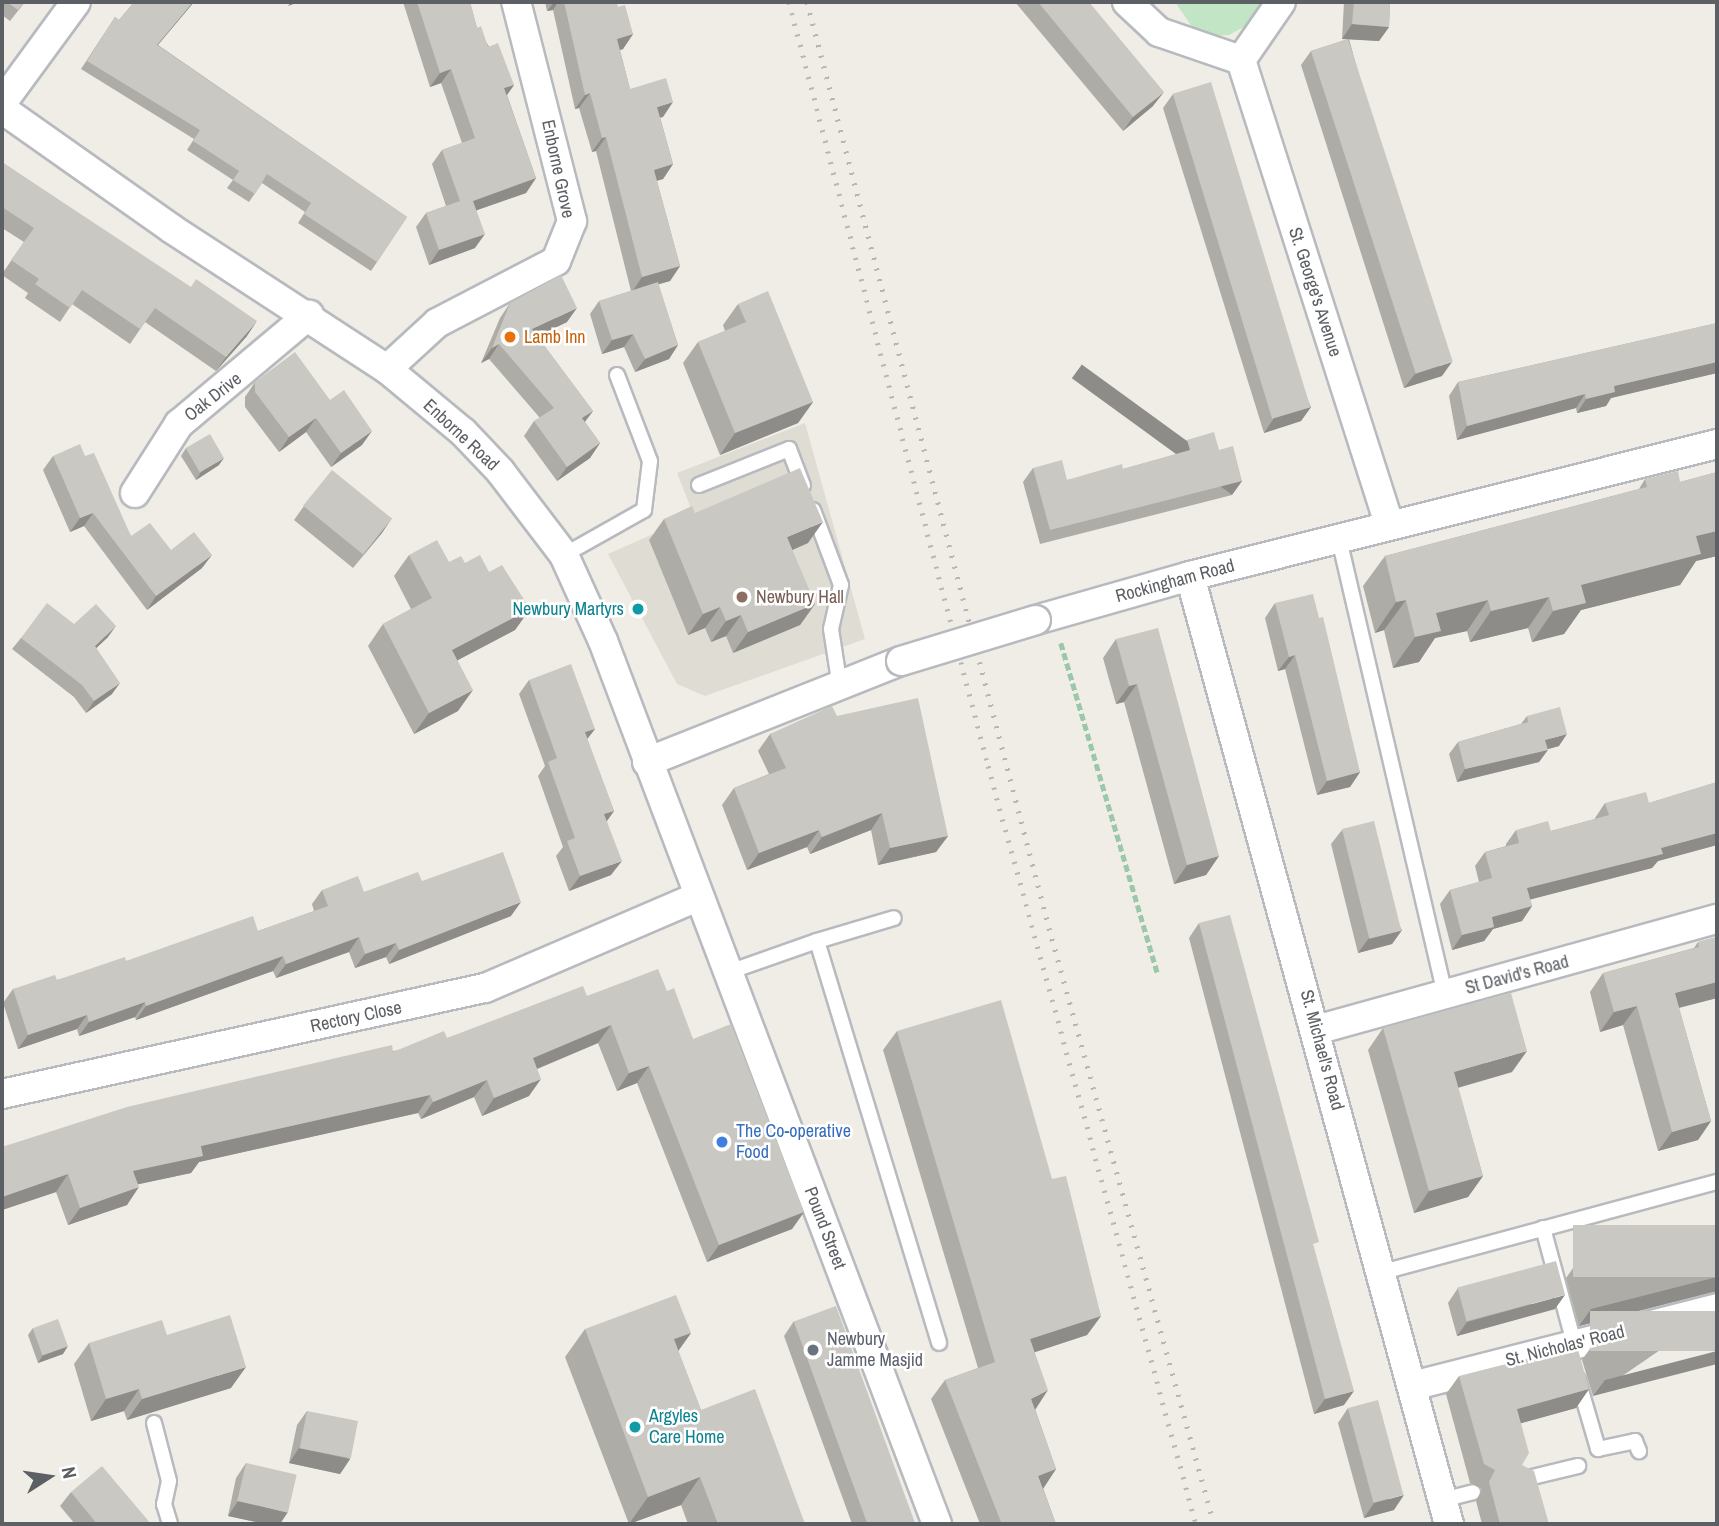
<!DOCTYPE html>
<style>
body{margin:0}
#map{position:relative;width:1719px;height:1526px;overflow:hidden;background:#efede5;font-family:"Archivo Narrow",sans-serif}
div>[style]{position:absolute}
.education>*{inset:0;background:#dfddd3}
.green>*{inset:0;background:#c2e6c5}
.path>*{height:4.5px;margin-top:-2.25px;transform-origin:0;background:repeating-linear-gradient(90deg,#9bc7ab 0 7px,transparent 0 10.5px)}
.roads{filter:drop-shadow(2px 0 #b7babe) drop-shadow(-2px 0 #b7babe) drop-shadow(0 2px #b7babe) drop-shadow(0 -2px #b7babe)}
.service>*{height:14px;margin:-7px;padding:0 7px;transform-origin:7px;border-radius:7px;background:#fff}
.minor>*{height:28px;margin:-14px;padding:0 14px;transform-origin:14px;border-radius:14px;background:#fff}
.rail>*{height:5px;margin-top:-2.5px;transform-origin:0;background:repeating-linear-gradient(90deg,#b5b6b6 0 2px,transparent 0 11px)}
.bridges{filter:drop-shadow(2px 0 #b7babe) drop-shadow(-2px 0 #b7babe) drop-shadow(0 2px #b7babe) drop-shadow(0 -2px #b7babe)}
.minor-bridge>*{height:28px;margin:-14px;padding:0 14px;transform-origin:14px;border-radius:14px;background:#fff}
.wall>*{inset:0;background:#aeaca7}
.shaded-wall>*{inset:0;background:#8d8c88;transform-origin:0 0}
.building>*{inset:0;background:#cac8c2;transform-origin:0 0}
.dots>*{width:19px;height:19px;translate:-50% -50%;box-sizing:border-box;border:4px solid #fff;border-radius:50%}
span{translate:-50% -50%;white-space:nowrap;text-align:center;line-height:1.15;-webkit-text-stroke:5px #fff;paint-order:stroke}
.street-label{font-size:18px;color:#5c6065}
.food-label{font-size:18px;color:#c56008}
.left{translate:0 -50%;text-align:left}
.education-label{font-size:18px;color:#785e54}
.culture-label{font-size:18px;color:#0d838f}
.right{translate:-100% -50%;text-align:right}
.shop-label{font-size:18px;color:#366cbe}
.worship-label{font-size:18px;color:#5b616d}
.frame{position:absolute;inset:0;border:4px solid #5c6065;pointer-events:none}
.north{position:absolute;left:14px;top:1442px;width:70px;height:70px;-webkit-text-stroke:5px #fff;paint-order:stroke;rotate:78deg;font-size:19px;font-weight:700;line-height:28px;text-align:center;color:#5c6065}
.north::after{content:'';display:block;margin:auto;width:24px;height:32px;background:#5c6065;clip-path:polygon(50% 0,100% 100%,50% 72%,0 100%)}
</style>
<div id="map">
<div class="education">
<i style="clip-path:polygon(805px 423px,865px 639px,705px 696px,677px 684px,608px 554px,694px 516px,677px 473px)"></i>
</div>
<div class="green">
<i style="clip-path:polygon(1175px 2px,1260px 2px,1261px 8px,1249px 24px,1229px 35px,1205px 36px,1195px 31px)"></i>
</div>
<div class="path">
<i style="left:1061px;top:643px;width:345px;rotate:73.7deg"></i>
</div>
<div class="roads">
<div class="service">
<i style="left:699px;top:485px;width:97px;rotate:-21.8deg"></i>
<i style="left:789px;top:449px;width:39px;rotate:69deg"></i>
<i style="left:813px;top:510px;width:80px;rotate:69.5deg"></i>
<i style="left:841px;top:585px;width:45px;rotate:102.8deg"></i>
<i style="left:831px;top:629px;width:59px;rotate:81.2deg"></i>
<i style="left:1339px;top:539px;width:467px;rotate:76.9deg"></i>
<i style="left:564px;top:555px;width:92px;rotate:-29.4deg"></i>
<i style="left:644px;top:510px;width:49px;rotate:-83deg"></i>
<i style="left:650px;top:461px;width:92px;rotate:-111deg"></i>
<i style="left:817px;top:941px;width:80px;rotate:-16.6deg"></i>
<i style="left:726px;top:973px;width:96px;rotate:-19.4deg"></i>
<i style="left:817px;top:941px;width:420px;rotate:73.1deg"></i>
<i style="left:1543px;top:1228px;width:119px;rotate:74.9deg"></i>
<i style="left:1383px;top:1272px;width:346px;rotate:-15.1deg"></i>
<i style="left:1578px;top:1380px;width:72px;rotate:73.8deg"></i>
<i style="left:1598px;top:1449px;width:38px;rotate:-12deg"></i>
<i style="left:1635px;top:1441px;width:11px;rotate:68deg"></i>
<i style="left:154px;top:1423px;width:60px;rotate:75.5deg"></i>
<i style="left:169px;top:1481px;width:24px;rotate:102deg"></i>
<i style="left:164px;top:1504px;width:21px;rotate:73deg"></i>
<i style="left:1520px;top:1480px;width:60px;rotate:-13.6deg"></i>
<i style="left:1442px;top:1500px;width:32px;rotate:-14deg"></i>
</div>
<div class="minor">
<i style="left:1127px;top:2px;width:44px;rotate:43.2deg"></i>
<i style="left:1159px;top:32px;width:87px;rotate:18.9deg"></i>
<i style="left:1241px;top:60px;width:488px;rotate:72.3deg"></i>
<i style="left:1241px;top:60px;width:70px;rotate:-55.4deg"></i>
<i style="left:2px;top:103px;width:125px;rotate:-53.8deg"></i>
<i style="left:2px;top:109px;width:208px;rotate:35.2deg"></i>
<i style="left:172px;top:229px;width:257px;rotate:33.1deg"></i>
<i style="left:387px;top:369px;width:99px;rotate:39.7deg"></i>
<i style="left:463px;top:432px;width:54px;rotate:46.5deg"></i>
<i style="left:500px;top:471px;width:106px;rotate:52.7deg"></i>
<i style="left:564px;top:555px;width:94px;rotate:65.6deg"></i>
<i style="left:603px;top:641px;width:944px;rotate:69.28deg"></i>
<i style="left:387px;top:369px;width:68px;rotate:-42.6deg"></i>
<i style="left:437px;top:323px;width:134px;rotate:-27.5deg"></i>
<i style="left:556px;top:261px;width:43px;rotate:-68.2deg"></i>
<i style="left:572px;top:221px;width:226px;rotate:-104.3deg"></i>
<i style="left:135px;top:493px;width:82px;rotate:-57.5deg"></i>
<i style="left:179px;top:424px;width:170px;rotate:-40deg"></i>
<i style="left:1190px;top:576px;width:983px;rotate:74.72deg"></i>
<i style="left:1036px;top:620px;width:160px;rotate:-15.9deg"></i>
<i style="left:1190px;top:576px;width:543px;rotate:-14.06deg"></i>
<i style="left:647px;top:762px;width:273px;rotate:-21.7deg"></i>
<i style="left:1316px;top:1030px;width:416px;rotate:-15.5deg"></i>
<i style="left:2px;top:1094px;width:494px;rotate:-12.4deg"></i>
<i style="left:485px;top:988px;width:231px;rotate:-23.2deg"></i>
<i style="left:1412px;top:1386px;width:315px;rotate:-14.3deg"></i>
</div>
</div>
<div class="rail">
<i style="left:789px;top:2px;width:789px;rotate:75.4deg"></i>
<i style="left:988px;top:766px;width:786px;rotate:74.66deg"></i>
<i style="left:807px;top:2px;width:957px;rotate:75.35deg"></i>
<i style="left:1049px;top:928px;width:618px;rotate:74.53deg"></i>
</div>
<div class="bridges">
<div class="minor-bridge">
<i style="left:901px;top:661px;width:141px;rotate:-16.9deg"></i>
</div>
</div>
<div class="wall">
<i style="clip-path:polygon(2px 2px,25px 2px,10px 21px,2px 15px)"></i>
<i style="clip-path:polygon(134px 2px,194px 2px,158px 45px,407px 217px,371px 271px,298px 223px,305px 212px,262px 183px,249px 202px,227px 188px,233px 180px,187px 150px,194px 139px,81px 69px,115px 17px,119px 20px)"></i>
<i style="clip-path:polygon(403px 2px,470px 2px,477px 28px,514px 85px,507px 95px,536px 178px,526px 193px,477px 210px,475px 248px,429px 265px,416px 227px,426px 213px,446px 206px,432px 164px,442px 150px,462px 143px,441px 83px,430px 87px)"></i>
<i style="clip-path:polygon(545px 2px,616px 2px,618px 7px,633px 34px,623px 49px,620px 50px,630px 89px,663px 117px,660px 117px,673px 164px,663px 179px,657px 181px,680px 266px,670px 281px,658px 284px,678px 345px,669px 359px,635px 372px,624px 347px,602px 354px,590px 314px,599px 301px,631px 291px,596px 151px,592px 152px,579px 108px,575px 109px,553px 10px,547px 11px)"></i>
<i style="clip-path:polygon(1015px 2px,1089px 2px,1153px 106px,1123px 131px)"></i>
<i style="clip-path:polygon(1344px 2px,1390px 2px,1389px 27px,1379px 41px,1349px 39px,1442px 376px,1404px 388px,1301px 65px,1311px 51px,1348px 39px,1342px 39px)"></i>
<i style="clip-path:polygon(1173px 94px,1311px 407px,1301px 421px,1264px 433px,1163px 108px)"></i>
<i style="clip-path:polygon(2px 162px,247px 336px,216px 371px,145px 322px,130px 344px,72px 304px,60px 322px,25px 298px,28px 293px,2px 275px,2px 274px,24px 242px,2px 228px)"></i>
<i style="clip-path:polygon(510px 303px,567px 322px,537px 336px,593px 411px,585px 422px,600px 443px,590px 458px,557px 481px,524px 436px,534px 421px,540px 418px,489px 359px,481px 363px,500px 318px)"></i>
<i style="clip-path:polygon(738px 304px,813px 402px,798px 423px,720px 455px,683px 363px,698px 342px,725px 331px,723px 325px)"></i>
<i style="clip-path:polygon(1717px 323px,1717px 373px,1611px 398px,1606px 406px,1577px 413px,1576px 408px,1457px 440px,1449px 396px,1458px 382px)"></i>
<i style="clip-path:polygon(255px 382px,362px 445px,331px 467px,306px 432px,279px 452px,245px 407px,245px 397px)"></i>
<i style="clip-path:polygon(1187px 440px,1219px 450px,1242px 481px,1232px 495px,1040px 544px,1023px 482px,1033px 468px,1067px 480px,1123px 469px,1177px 454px)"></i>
<i style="clip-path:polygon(186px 448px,219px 465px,196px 480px,181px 456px)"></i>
<i style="clip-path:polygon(53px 456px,85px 456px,131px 536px,171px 550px,202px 568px,147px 610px,84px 526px,70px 532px,43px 470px)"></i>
<i style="clip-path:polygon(1717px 472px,1717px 556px,1696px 561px,1680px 585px,1581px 610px,1564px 634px,1532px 642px,1528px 628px,1470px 642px,1467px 631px,1435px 638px,1419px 662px,1393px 668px,1384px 630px,1375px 633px,1363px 586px,1385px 556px,1639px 489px,1645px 479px,1680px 482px)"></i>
<i style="clip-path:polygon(304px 506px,392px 518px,353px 568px,294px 520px)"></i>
<i style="clip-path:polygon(695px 513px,808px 543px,792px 550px,815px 604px,800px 625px,733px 653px,726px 636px,711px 642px,705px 628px,688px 635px,649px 540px,664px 519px)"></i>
<i style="clip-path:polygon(409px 555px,449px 562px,465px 563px,489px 572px,530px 609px,515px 630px,458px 660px,458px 711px,414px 734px,368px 646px,383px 624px,411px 609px,394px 576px)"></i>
<i style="clip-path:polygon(1275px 603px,1360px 772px,1350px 787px,1317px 795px,1285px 669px,1278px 671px,1265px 618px)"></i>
<i style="clip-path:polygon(74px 624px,108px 637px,96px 648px,112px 694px,86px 713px,74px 697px,12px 649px,21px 638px)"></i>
<i style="clip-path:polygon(1116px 639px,1219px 856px,1206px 875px,1174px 884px,1124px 702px,1116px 704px,1103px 658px)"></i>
<i style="clip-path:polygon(529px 680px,595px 729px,587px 739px,614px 811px,607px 821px,611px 875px,569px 891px,556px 856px,563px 847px,538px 776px,545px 766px,519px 694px)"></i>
<i style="clip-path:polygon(837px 716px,948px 836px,936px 852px,878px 865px,871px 830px,810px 854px,807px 847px,747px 870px,722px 805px,734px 788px,769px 774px,758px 751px,770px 734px)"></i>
<i style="clip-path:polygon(1527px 716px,1559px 746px,1548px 749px,1539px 762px,1457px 782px,1449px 754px,1458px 742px,1521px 724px)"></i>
<i style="clip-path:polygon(1717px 782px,1717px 845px,1658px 861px,1652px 868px,1530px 899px,1532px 906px,1522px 921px,1493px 929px,1484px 941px,1452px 950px,1440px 904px,1450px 890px,1479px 882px,1475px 866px,1485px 852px,1506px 846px,1506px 844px,1516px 830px,1551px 831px,1595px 819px,1595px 818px,1605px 803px,1649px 803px)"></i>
<i style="clip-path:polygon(1342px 830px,1402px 930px,1392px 944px,1358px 953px,1331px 844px)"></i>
<i style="clip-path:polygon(422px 881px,511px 916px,389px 964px,386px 957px,355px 968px,349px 952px,276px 978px,273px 971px,136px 1020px,135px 1017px,79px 1036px,77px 1029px,18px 1049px,3px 1003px,13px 989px,57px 980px,126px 961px,258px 931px,314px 911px,312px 904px,322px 890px,364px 892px)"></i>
<i style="clip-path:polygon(1199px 923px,1314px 1249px,1344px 1405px,1314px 1414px,1189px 938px)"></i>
<i style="clip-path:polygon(1717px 937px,1717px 998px,1679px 1008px,1711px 1121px,1698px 1140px,1658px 1151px,1623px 1025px,1600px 1032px,1590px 992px,1603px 973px,1694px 948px,1698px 942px)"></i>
<i style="clip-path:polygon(667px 991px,693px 1039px,804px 1212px,792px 1229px,707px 1262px,637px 1083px,617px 1091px,598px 1043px,537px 1069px,529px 1096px,482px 1116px,474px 1097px,421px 1119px,418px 1113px,199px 1162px,191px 1173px,138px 1184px,127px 1205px,68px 1225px,56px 1192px,2px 1210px,2px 1147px,447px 1038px,587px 996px)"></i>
<i style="clip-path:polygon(1383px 1028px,1512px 1072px,1458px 1088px,1483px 1176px,1468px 1197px,1414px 1213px,1368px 1050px)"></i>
<i style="clip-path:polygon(897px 1031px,1052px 1179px,1101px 1316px,1087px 1335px,1035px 1352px,1035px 1409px,1056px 1469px,1043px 1488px,1056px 1524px,980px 1524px,931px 1399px,945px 1380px,978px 1368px,883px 1050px)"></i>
<i style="clip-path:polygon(1717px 1225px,1717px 1292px,1713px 1292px,1579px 1326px,1566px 1278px,1578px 1261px)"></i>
<i style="clip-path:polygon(1458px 1288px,1555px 1309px,1457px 1336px,1448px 1303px)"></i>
<i style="clip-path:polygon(1717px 1311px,1593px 1396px,1582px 1360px,1594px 1343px)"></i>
<i style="clip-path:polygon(794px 1321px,915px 1524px,852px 1524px,784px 1336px)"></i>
<i style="clip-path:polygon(33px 1328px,63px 1354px,38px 1363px,28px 1335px)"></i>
<i style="clip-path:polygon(585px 1329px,691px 1333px,678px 1351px,701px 1410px,805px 1524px,688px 1524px,681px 1505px,629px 1524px,565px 1357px)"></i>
<i style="clip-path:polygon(167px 1335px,231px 1388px,127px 1420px,124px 1411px,91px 1421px,74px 1364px,89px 1343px)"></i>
<i style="clip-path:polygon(1459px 1376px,1589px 1389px,1576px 1408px,1521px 1423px,1522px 1465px,1549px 1524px,1482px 1524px,1476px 1501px,1482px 1489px,1470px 1483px,1446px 1394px)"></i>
<i style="clip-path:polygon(1348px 1408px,1394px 1510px,1364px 1518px,1338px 1423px)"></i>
<i style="clip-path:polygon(307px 1411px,350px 1459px,340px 1474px,289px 1463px,297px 1425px)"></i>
<i style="clip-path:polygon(246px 1463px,280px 1524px,266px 1524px,228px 1516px,236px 1478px)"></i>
<i style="clip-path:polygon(71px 1492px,151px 1524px,75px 1524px,60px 1506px)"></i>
</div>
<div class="shaded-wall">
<i style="clip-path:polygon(193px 2px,194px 2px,151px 53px,157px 45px)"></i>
<i style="clip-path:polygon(291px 2px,299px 2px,288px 6px)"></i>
<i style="clip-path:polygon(554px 2px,558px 2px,553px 10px,547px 11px)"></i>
<i style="clip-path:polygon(1352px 24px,1389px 27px,1379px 41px,1342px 39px)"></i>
<i style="clip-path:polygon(633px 34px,623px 49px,606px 54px,617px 39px)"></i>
<i style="clip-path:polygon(451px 69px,441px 83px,430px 87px,440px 73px)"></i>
<i style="clip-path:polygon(514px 85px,504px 99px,504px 88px)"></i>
<i style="clip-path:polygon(1164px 92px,1153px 106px,1123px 131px,1133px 117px)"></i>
<i style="clip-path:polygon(590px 93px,579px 108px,575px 109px,585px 95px)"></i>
<i style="clip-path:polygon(673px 102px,663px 117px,647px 121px,657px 107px)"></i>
<i style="clip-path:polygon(606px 137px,596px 151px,592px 152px,602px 138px)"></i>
<i style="clip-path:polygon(673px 164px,663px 179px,644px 184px,654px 170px)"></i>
<i style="clip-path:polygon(536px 178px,526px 193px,463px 215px,473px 201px)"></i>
<i style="clip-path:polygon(485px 234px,475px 248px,429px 265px,439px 250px)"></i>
<i style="clip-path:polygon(680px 266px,670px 281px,632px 292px,642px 277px)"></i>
<i style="clip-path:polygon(577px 308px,567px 322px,522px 344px,532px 329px)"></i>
<i style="clip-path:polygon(257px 321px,247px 336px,216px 371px,226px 357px)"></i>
<i style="clip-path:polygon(633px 334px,624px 347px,602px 354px,612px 340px)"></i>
<i style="clip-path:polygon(499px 344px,489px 359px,481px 363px,492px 348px)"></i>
<i style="clip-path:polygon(678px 345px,669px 359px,635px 372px,645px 359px)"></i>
<i style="clip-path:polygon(1452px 362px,1442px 376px,1404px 388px,1415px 374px)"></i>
<i style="clip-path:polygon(1717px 362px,1717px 373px,1611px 398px,1606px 406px,1577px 413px,1586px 399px,1614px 386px)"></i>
<i style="clip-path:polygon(1585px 394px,1576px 408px,1457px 440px,1467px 426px)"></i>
<i style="clip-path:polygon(813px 402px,798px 423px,720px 455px,735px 433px)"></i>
<i style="clip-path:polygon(1311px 407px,1301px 421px,1264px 433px,1274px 418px)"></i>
<i style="clip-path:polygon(593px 411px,582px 425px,582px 418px)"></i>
<i style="clip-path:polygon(316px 418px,306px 432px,279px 452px,289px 437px)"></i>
<i style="clip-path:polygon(372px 431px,362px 445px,331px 467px,341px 453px)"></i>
<i style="clip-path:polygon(600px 443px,590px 458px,557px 481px,567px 467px)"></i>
<i style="clip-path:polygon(224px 458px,219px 465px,196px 480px,201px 472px)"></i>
<i style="left:1242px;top:481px;width:17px;height:198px;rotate:126deg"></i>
<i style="clip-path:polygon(93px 513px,84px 526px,70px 532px,80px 518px)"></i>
<i style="clip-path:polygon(392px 518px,382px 533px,353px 568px,364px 554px)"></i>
<i style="clip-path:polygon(823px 522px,808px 543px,772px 559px,787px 537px)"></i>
<i style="clip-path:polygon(1717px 531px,1717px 556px,1696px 561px,1680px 585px,1581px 610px,1564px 634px,1532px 642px,1553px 611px,1581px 585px,1696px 536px)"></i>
<i style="clip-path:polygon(212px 555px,202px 568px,147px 610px,156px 596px)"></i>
<i style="clip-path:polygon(1549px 597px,1528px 628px,1470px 642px,1491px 611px)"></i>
<i style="clip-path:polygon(1406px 600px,1384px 630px,1375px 633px,1396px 602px)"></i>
<i style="clip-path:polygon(1488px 600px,1467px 631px,1435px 638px,1419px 662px,1393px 668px,1415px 637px,1436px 613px)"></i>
<i style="clip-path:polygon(815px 604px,800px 625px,733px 653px,748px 632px)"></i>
<i style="clip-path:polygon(720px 607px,705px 628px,688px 635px,703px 614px)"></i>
<i style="clip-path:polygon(530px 609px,515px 630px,437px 671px,452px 650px)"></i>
<i style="clip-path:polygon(741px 615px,726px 636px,711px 642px,726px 621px)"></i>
<i style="clip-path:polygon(116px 626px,108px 637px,86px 658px,95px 646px)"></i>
<i style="clip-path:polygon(1295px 655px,1285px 669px,1278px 671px,1289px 657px)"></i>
<i style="clip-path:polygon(120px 683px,112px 694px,86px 713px,94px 701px)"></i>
<i style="clip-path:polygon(1137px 684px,1124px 702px,1116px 704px,1129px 686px)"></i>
<i style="clip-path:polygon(473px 690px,458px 711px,414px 734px,429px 713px)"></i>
<i style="clip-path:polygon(595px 729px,584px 743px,585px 732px)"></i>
<i style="clip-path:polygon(1567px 734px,1559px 746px,1537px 752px,1545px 740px)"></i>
<i style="clip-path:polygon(1548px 750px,1539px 762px,1457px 782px,1465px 769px)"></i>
<i style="clip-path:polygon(1360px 772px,1350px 787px,1317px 795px,1327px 781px)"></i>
<i style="clip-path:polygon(614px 811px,604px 825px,604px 814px)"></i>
<i style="clip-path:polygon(882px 813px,871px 830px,810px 854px,822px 837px)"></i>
<i style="clip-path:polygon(819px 830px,807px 847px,747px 870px,759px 853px)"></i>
<i style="clip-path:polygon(1717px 833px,1717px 845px,1658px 861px,1652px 868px,1517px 903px,1527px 888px,1661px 848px)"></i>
<i style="clip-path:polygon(948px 836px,936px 852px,878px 865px,890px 848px)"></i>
<i style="clip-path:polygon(1219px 856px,1206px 875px,1174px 884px,1187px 865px)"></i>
<i style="clip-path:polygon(622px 861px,611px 875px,569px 891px,580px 876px)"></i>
<i style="clip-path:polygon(521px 902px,511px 916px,389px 964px,399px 950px)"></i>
<i style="clip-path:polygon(1532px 906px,1522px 921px,1493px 929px,1484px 941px,1452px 950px,1462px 935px,1492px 917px)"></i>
<i style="clip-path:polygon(1402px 930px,1392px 944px,1358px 953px,1369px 938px)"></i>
<i style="clip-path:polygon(359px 937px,349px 952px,276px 978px,286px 964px)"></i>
<i style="clip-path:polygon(396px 943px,386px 957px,355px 968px,365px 954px)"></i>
<i style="clip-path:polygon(283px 956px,273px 971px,136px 1020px,146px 1006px)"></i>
<i style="clip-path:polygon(1717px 982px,1717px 998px,1662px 1012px,1675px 993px)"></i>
<i style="clip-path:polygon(145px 1002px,135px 1017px,79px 1036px,89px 1022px)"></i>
<i style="clip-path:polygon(1637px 1006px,1623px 1025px,1600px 1032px,1614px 1012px)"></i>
<i style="clip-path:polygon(87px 1015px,77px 1029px,18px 1049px,28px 1035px)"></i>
<i style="clip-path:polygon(611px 1025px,598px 1043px,520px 1076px,533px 1058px)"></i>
<i style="clip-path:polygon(1527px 1051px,1512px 1072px,1439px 1093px,1454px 1072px)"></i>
<i style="clip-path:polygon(649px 1066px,637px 1083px,617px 1091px,629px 1073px)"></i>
<i style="clip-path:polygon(541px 1079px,529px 1096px,482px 1116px,494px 1098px)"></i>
<i style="clip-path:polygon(487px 1080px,474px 1097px,421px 1119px,433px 1102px)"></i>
<i style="clip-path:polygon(430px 1095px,418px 1113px,199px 1162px,191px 1173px,121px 1188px,133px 1171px,201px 1146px)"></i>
<i style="clip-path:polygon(1711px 1121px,1698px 1140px,1658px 1151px,1672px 1132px)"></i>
<i style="clip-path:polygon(68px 1174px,56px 1192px,2px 1210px,2px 1197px)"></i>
<i style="clip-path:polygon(1483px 1176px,1468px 1197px,1414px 1213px,1429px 1191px)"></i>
<i style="clip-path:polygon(139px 1187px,127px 1205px,68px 1225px,80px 1208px)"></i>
<i style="clip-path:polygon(804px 1212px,792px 1229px,707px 1262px,719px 1245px)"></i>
<i style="clip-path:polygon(1717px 1277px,1717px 1292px,1713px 1292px,1579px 1326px,1591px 1309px)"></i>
<i style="clip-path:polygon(1565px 1295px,1555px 1309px,1457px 1336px,1467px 1322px)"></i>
<i style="clip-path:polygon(1101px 1316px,1087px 1335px,1017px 1358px,1030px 1339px)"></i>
<i style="clip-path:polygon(691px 1333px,671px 1361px,674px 1339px)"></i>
<i style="clip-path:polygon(68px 1346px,63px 1354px,38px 1363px,43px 1355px)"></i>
<i style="clip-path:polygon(1717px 1351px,1717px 1364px,1593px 1396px,1605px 1380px)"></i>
<i style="clip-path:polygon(246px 1367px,231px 1388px,127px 1420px,142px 1399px)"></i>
<i style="clip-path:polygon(139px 1389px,124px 1411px,91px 1421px,106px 1399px)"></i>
<i style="clip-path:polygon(1589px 1389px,1576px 1408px,1504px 1428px,1517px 1409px)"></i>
<i style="clip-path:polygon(1048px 1390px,1035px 1410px,1031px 1399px)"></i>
<i style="clip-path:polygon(1354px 1391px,1344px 1405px,1314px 1414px,1325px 1399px)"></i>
<i style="clip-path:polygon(299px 1448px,350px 1459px,340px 1474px,289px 1463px)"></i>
<i style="clip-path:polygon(1056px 1469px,1043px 1489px,1038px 1476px)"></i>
<i style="clip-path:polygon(700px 1477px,681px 1505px,629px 1524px,648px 1497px)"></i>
<i style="clip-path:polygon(1404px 1495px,1394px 1510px,1364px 1518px,1374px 1503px)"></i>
<i style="clip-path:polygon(238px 1501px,288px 1512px,280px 1524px,266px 1524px,228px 1516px)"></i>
</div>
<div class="building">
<i style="clip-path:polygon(7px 2px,24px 2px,18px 10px)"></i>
<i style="clip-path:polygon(134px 2px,193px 2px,157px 45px,407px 217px,377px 262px,304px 214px,311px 203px,267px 174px,255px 194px,233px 180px,239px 171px,193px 141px,200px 130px,87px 61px,115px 17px,119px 20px)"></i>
<i style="clip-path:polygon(417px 2px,470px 2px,477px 28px,481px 26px,488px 47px,498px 43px,514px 85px,504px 88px,536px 178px,473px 201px,485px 234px,439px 250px,426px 213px,460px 201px,442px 150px,475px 138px,451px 69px,440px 73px)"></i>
<i style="clip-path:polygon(564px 2px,616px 2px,618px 7px,625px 5px,633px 34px,617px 39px,630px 89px,666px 78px,673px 102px,657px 107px,673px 164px,654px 170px,680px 266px,642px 277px,606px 137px,602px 138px,590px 93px,585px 95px)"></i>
<i style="clip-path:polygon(1038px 2px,1089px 2px,1164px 92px,1133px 117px)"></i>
<i style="clip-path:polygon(1354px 2px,1390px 2px,1389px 27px,1352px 24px)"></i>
<i style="left:1348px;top:39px;width:339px;height:39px;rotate:72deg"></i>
<i style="left:1211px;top:82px;width:340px;height:40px;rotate:73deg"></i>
<i style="clip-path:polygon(2px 162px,191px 287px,196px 279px,257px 321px,226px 357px,155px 308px,140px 329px,82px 290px,70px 308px,35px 284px,39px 279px,11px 260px,34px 228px,2px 207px)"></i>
<i style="clip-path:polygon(561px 275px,577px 308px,532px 329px,593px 411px,582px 418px,600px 443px,567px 467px,534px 421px,554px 408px,499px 344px,492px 348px,510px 303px)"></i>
<i style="clip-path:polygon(658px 282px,678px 345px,645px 359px,633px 334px,612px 340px,599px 301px)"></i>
<i style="clip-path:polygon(768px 291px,813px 402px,735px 433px,698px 342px,746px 322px,738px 304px)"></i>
<i style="clip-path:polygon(1717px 323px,1717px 362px,1614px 386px,1615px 392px,1586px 399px,1585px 394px,1467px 426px,1458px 382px)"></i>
<i style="clip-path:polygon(295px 352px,330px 400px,344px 390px,372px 431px,341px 453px,316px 418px,289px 437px,255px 392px,255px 382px)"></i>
<i style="clip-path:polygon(1214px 432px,1219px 450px,1233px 446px,1242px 481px,1050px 530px,1033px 468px,1062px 460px,1067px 480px,1122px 464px,1123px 469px,1190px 450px,1187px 440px)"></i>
<i style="left:210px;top:434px;width:28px;height:28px;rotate:60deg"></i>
<i style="clip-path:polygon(80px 444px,85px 456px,94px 453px,131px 536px,150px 523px,171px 550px,194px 532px,212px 555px,156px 596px,93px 513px,80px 518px,53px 456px)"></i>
<i style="clip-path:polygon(800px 468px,823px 522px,787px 537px,815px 604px,748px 632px,741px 615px,726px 621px,720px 607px,703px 614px,664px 519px,692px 506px,695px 513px)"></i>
<i style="left:332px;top:470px;width:77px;height:46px;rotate:39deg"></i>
<i style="clip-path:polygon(1678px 471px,1680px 482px,1717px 472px,1717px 531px,1696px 536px,1701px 554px,1581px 585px,1586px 603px,1553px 611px,1549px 597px,1491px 611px,1488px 600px,1436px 613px,1441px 631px,1415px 637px,1406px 600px,1396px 602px,1385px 556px,1647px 487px,1645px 479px)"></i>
<i style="clip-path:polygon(437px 540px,449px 562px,461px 556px,465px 563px,480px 555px,489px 572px,502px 565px,530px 609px,452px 650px,473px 690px,429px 713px,383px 624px,432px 598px,409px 555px)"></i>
<i style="clip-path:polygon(1313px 594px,1319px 618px,1323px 617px,1360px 772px,1327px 781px,1295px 655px,1289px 657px,1275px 603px)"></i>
<i style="clip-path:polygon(47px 603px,74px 624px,96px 604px,116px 626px,95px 646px,120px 683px,94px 701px,82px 685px,21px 638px)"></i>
<i style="clip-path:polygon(1158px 628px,1219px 856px,1187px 865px,1137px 684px,1129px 686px,1116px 639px)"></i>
<i style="clip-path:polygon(571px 664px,595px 729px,585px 732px,614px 811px,604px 814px,622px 861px,580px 876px,567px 841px,575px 838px,548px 762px,557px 758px,529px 680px)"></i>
<i style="clip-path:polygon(918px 698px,948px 836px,890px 848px,882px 813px,822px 837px,819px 830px,759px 853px,734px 788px,786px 768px,770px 734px,832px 706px,837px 716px)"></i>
<i style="clip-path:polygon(1560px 707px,1567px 734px,1545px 740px,1548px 750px,1465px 769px,1458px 742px,1528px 722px,1527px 716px)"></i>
<i style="clip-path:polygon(1717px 782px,1717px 833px,1661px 848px,1663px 854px,1527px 888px,1532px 906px,1492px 917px,1494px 927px,1462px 935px,1450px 890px,1492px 878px,1485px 852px,1519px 843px,1516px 830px,1548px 821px,1551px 831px,1609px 815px,1605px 803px,1646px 792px,1649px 803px)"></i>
<i style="left:1374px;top:821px;width:113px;height:33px;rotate:76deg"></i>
<i style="clip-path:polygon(503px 852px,521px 902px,399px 950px,396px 943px,365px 954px,359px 937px,286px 964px,283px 956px,146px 1006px,145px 1002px,89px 1022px,87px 1015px,28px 1035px,13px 989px,55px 975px,57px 980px,125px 957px,126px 961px,253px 916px,258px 931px,328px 906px,322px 890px,358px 876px,364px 892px,418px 872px,422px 881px)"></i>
<i style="clip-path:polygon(1230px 915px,1319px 1242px,1313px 1244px,1354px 1391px,1325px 1399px,1199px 923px)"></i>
<i style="clip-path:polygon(1717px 937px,1717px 982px,1675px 993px,1711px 1121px,1672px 1132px,1637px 1006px,1614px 1012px,1603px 973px,1699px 947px,1698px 942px)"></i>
<i style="clip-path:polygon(658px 969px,667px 991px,674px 988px,693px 1039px,731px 1024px,804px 1212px,719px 1245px,649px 1066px,629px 1073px,611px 1025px,533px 1058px,541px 1079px,494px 1098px,487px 1080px,433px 1102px,430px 1095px,201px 1146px,203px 1156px,133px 1171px,139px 1187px,80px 1208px,68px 1174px,2px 1197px,2px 1147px,127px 1107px,392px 1045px,393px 1052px,444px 1031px,447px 1038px,583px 986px,587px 996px)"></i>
<i style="clip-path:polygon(1511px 993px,1527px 1051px,1454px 1072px,1483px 1176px,1429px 1191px,1383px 1028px)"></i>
<i style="clip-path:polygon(1001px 1000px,1052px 1179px,1066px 1176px,1101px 1316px,1030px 1339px,1048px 1390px,1031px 1399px,1056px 1469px,1038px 1476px,1056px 1524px,998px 1524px,997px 1523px,1001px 1522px,945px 1380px,995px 1362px,897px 1031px)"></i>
<i style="left:1717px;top:1225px;width:52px;height:144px;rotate:90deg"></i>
<i style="left:1556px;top:1261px;width:35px;height:102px;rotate:75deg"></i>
<i style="clip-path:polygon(676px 1295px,691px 1333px,674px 1339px,701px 1410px,755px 1389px,805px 1524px,718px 1524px,700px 1477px,648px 1497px,585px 1329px)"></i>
<i style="left:836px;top:1306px;width:232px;height:45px;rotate:70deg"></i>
<i style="left:1717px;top:1311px;width:40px;height:127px;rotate:90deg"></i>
<i style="clip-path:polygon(230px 1315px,246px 1367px,142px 1399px,139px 1389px,106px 1399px,89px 1343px,162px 1320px,167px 1335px)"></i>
<i style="left:58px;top:1319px;width:29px;height:27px;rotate:70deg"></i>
<i style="clip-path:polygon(1577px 1346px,1589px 1389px,1517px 1409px,1529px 1453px,1522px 1465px,1534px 1471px,1549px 1524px,1500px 1524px,1489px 1482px,1495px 1470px,1484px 1464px,1459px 1376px)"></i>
<i style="left:1378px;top:1400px;width:98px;height:31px;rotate:75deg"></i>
<i style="left:307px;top:1411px;width:52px;height:38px;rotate:11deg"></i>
<i style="left:246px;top:1463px;width:52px;height:39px;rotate:13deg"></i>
<i style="clip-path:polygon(102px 1466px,151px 1524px,97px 1524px,71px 1492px)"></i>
</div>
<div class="dots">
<i style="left:510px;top:337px;background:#e8710a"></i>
<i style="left:742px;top:597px;background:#8d6e63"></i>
<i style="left:638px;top:609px;background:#0f9aa8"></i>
<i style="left:722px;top:1142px;background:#3f7fe0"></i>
<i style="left:813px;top:1350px;background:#6b7280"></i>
<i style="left:635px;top:1427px;background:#0f9aa8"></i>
</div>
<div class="street-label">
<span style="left:558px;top:169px;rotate:78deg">Enborne Grove</span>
<span style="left:1315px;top:292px;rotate:72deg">St. George's Avenue</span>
<span style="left:213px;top:397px;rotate:-38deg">Oak Drive</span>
<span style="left:461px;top:435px;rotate:43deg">Enborne Road</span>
<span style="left:1175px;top:581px;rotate:-15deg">Rockingham Road</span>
<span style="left:1517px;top:975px;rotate:-15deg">St David's Road</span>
<span style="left:356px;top:1017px;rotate:-12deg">Rectory Close</span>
<span style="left:1322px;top:1050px;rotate:75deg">St. Michael's Road</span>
<span style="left:825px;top:1228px;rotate:69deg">Pound Street</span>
<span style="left:1565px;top:1346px;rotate:-14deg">St. Nicholas' Road</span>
</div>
<div class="food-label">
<span class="left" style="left:524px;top:337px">Lamb Inn</span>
</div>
<div class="education-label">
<span class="left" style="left:756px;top:597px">Newbury Hall</span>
</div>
<div class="culture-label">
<span class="right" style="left:624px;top:609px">Newbury Martyrs</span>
<span class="left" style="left:649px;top:1427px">Argyles<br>Care Home</span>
</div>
<div class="shop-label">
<span class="left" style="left:736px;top:1142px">The Co-operative<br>Food</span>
</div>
<div class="worship-label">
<span class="left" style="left:827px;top:1350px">Newbury<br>Jamme Masjid</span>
</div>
<div class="frame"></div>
<div class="north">N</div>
</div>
